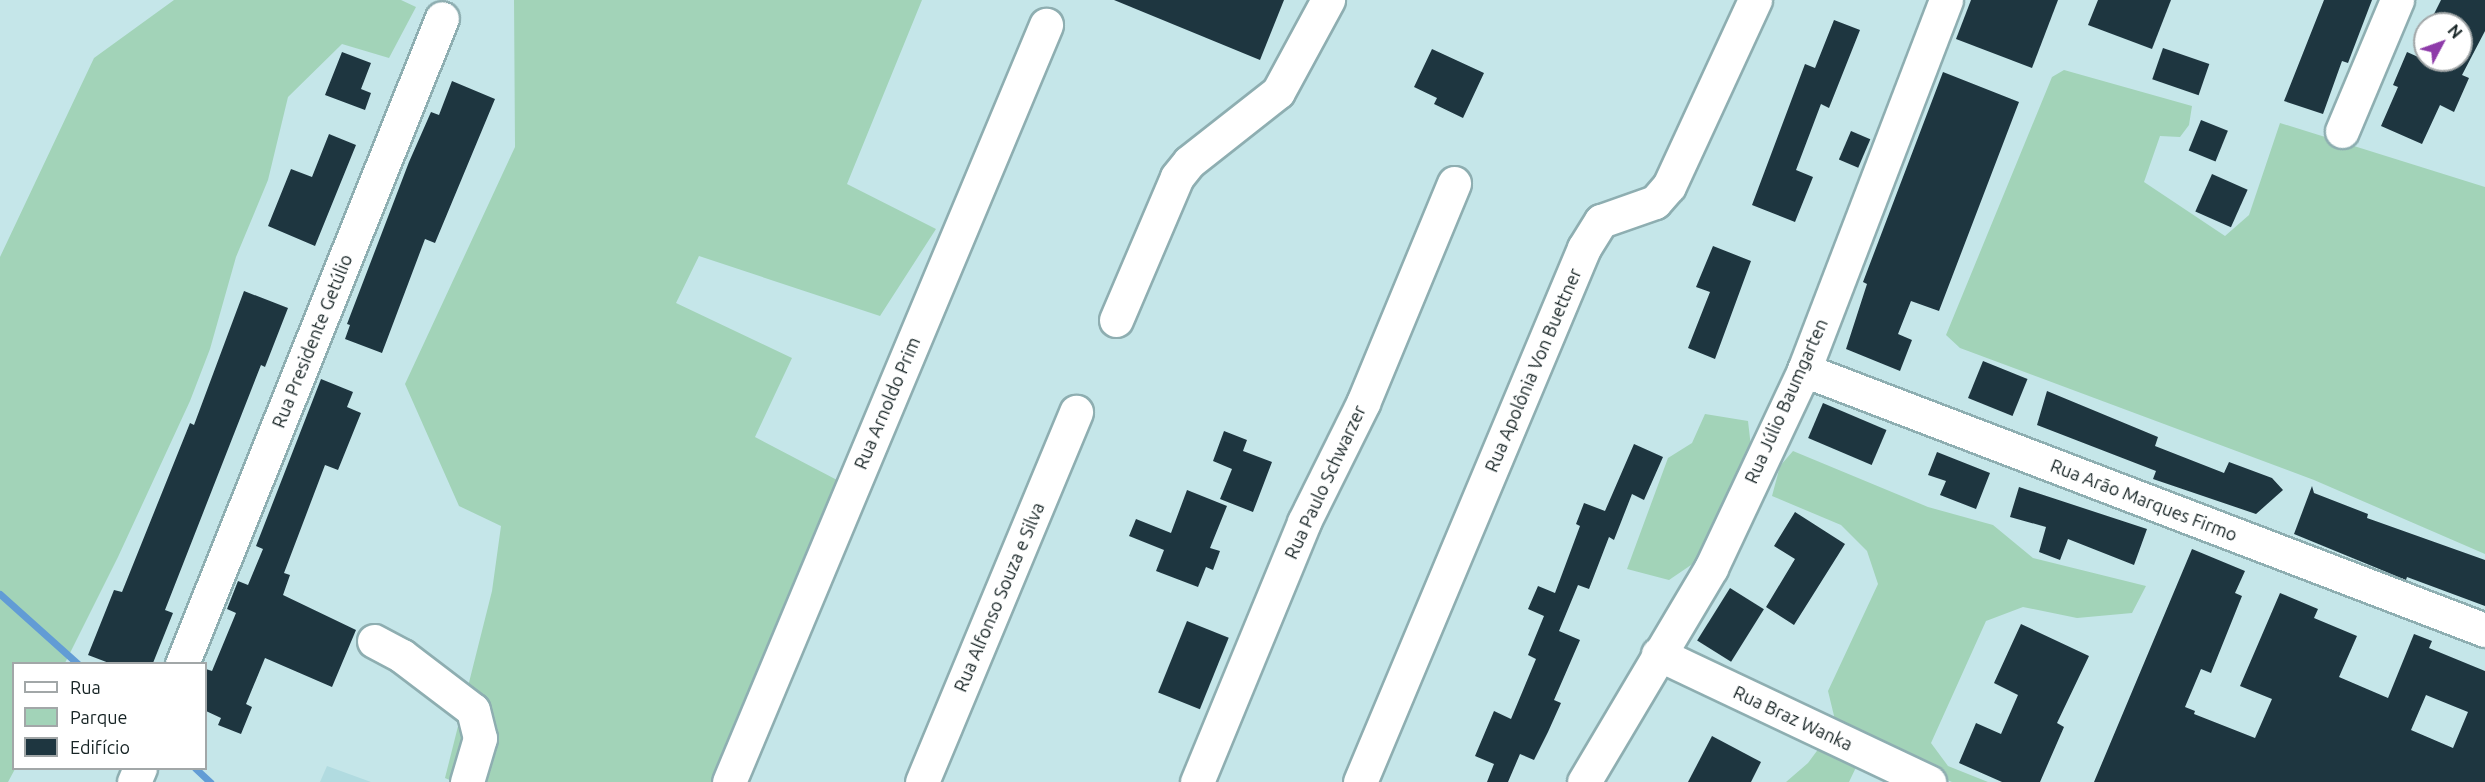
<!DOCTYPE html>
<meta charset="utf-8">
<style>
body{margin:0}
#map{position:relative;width:2485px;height:782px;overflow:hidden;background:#c5e6e9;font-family:Ubuntu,sans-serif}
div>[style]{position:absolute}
.built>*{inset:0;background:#b1dbe0}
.green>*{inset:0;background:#a2d3b8}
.stream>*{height:7px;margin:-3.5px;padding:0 3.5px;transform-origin:3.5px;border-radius:3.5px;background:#629cd5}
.building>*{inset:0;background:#1e3640;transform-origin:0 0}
.roads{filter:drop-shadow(2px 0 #8eaeb1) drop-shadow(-2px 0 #8eaeb1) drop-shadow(0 2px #8eaeb1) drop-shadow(0 -2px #8eaeb1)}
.minor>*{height:33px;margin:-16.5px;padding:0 16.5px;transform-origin:16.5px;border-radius:16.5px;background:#fff}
span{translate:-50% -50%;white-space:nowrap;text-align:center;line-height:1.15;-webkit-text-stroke:6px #fff;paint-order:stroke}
.street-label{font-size:18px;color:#172425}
.legend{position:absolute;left:12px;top:662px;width:195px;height:108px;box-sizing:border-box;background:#fff;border:2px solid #a2a7a8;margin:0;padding:8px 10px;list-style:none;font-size:18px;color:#172425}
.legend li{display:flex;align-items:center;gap:12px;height:30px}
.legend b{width:30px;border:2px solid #a2a7a8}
.north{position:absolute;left:2413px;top:12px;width:60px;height:60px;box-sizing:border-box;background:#fff;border:2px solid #a2a7a8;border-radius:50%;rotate:49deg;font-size:16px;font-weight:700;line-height:24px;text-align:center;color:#172425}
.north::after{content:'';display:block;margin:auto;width:21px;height:27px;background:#8e3ba9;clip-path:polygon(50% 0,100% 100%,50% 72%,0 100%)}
</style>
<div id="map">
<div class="built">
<i style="clip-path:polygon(327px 766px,371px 782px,320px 782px)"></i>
</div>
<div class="green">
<i style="clip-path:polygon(174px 0,401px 0,416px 7px,389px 58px,342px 44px,288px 97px,268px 180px,236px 257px,210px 349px,190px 401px,118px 557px,65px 663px,14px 664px,15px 769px,8px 782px,0 782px,0 257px,94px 58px)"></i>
<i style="clip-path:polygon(514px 0,922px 0,847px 184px,936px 229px,880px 316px,699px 256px,676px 303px,792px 358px,755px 437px,837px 480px,711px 782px,454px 782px,445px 778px,492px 591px,501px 526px,459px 506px,405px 384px,515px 147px)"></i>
<i style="clip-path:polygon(2064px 70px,2192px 106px,2189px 125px,2180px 137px,2160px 136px,2144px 182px,2225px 236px,2249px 215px,2280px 123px,2485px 187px,2485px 554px,2314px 480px,1960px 348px,1946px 335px,2052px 77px)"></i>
<i style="clip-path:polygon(1705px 414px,1748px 421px,1751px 447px,1720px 515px,1694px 563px,1669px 580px,1627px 569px,1668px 458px,1692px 443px)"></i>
<i style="clip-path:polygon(1793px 451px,1928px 507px,1993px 525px,2033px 558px,2146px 586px,2132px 613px,2077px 618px,2023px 607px,1986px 621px,1931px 743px,1948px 766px,1988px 782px,1952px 782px,1850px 738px,1836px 724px,1828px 691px,1878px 584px,1867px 551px,1841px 525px,1772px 496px,1780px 466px)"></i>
<i style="clip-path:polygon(1825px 740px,1860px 759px,1849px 782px,1786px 782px,1808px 763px)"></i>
</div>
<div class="stream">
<i style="left:0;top:594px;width:105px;rotate:41.9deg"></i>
<i style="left:195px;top:768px;width:21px;rotate:43deg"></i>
</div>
<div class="building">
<i style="clip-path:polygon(1114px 0,1284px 0,1260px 60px)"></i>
<i style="clip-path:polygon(1971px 0,2058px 0,2032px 68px,1956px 39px)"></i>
<i style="clip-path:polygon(2098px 0,2171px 0,2152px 49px,2088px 25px)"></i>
<i style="clip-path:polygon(2324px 0,2372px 0,2348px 63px,2342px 61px,2323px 114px,2284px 101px)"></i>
<i style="clip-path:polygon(2441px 0,2485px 0,2485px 31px,2462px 75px,2469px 78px,2454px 112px,2440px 105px,2422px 144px,2381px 126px,2398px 87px,2393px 85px,2407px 52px,2425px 60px,2461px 60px,2461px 24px,2429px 24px)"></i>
<i style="clip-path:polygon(1834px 20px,1860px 30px,1829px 108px,1821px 104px,1796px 170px,1813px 177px,1795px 222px,1752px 205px,1805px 64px,1815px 68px)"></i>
<i style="left:2163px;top:48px;width:49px;height:33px;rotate:19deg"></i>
<i style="clip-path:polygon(1432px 49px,1484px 73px,1463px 118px,1434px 104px,1437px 98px,1414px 87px)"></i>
<i style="clip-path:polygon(342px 52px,371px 63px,361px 89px,371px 93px,365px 110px,325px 95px)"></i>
<i style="clip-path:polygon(1943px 72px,2019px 102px,1939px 311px,1911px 301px,1898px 334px,1912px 340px,1900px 371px,1846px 349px,1867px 284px,1863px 282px)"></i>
<i style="clip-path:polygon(452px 81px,495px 99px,435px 243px,425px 239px,382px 353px,345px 339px,350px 325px,347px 324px,409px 162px,431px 112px,439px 115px)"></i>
<i style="left:2201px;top:120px;width:29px;height:33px;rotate:22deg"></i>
<i style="left:1851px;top:131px;width:21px;height:31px;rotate:23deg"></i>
<i style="clip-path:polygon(329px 134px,356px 145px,315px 246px,268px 226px,291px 169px,312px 177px)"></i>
<i style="left:2212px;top:174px;width:39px;height:41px;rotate:24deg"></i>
<i style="clip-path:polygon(1713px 246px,1751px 261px,1715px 359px,1688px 348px,1710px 292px,1696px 287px)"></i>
<i style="clip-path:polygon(244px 291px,288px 308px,265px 367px,261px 365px,165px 610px,173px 613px,153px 663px,109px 663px,88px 655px,114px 590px,122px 592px,190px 423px,194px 425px)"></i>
<i style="left:1983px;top:361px;width:48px;height:40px;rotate:22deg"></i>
<i style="clip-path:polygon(321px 379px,353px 392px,347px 407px,361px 413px,338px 470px,325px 465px,284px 573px,290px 575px,283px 595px,356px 630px,332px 687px,265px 658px,246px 704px,252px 707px,241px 734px,218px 725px,221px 718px,206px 711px,206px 669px,212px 671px,236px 613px,227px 609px,238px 581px,248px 585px,263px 549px,256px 546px)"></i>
<i style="clip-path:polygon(2047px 391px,2158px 437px,2155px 446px,2224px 473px,2229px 462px,2272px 478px,2283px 490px,2256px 514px,2153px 479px,2156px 471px,2037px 425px)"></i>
<i style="left:1823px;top:403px;width:69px;height:38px;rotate:23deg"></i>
<i style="clip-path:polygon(1224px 431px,1247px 440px,1243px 451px,1272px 462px,1253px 512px,1220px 499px,1232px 469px,1213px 461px)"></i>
<i style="clip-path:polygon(1634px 444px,1663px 457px,1644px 500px,1632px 494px,1614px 540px,1609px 537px,1589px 589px,1578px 585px,1559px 631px,1580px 640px,1554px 700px,1561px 703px,1548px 732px,1534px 760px,1520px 754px,1508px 782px,1487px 782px,1494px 764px,1475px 756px,1494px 711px,1511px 719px,1536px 659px,1528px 655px,1544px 616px,1528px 609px,1538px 586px,1555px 593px,1580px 526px,1576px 524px,1584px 503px,1605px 511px)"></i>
<i style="clip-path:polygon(1937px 452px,1990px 473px,1976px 509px,1940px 495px,1946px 481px,1928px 475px)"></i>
<i style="clip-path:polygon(2312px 486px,2314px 493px,2368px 514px,2367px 518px,2485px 560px,2485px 606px,2407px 577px,2406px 580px,2294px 534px)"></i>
<i style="clip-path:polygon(2019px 487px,2147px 529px,2134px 565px,2068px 539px,2060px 560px,2039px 552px,2046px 527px,2010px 517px)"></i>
<i style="clip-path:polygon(1187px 490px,1227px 506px,1210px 548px,1220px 551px,1213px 570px,1206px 567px,1198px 587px,1156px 571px,1164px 550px,1129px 536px,1136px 519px,1171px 533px)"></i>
<i style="clip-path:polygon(1795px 512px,1845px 544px,1794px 625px,1766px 607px,1795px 559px,1774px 546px)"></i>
<i style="clip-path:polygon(evenodd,2192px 549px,2245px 571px,2235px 593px,2242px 596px,2211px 673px,2201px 669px,2185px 707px,2195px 711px,2194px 714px,2255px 738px,2272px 699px,2240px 686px,2280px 593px,2318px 609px,2314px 618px,2357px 636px,2339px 677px,2388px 698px,2414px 634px,2432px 641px,2429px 648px,2485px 671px,2485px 782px,2094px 782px,2192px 549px,2426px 695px,2468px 712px,2453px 748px,2411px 730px,2426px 695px)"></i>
<i style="left:1730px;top:588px;width:40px;height:62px;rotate:32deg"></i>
<i style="left:1187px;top:621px;width:45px;height:77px;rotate:22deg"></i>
<i style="clip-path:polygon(2021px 624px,2089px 656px,2057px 723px,2064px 727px,2040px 782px,2002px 782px,1959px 763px,1976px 723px,2001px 734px,2018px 695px,1994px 683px)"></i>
<i style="clip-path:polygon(1712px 736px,1761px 762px,1751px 782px,1688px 782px)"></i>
</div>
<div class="roads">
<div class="minor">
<i style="left:2342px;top:131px;width:142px;rotate:-67.2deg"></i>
<i style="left:1116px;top:320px;width:155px;rotate:-66.9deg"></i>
<i style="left:1177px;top:177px;width:19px;rotate:-51deg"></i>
<i style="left:1189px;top:162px;width:113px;rotate:-38.2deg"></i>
<i style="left:1278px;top:92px;width:105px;rotate:-61.5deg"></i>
<i style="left:1804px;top:370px;width:729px;rotate:20.9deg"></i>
<i style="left:374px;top:641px;width:32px;rotate:28deg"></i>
<i style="left:402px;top:656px;width:89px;rotate:37.3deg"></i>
<i style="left:473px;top:710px;width:29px;rotate:76deg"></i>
<i style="left:480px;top:738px;width:46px;rotate:106.5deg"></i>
<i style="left:1658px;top:654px;width:300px;rotate:25.3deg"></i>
<i style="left:182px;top:664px;width:696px;rotate:-68.08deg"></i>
<i style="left:134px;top:782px;width:15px;rotate:-67deg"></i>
<i style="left:729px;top:782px;width:821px;rotate:-67.28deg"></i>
<i style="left:922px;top:782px;width:401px;rotate:-67.4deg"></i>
<i style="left:1197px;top:782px;width:281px;rotate:-67.6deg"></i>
<i style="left:1304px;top:522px;width:133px;rotate:-63.6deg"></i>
<i style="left:1363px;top:403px;width:238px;rotate:-67.5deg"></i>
<i style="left:1360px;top:782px;width:579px;rotate:-67.24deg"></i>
<i style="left:1584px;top:248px;width:32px;rotate:-58deg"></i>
<i style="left:1601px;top:221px;width:57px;rotate:-19.4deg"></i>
<i style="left:1655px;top:202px;width:21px;rotate:-49deg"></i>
<i style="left:1669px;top:186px;width:205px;rotate:-65.2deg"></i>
<i style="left:1584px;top:782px;width:249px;rotate:-59.3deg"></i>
<i style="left:1711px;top:568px;width:219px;rotate:-64.8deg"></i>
<i style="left:1804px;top:370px;width:396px;rotate:-69deg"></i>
</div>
</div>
<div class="street-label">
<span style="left:312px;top:341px;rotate:-68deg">Rua Presidente Getúlio</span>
<span style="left:1533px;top:370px;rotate:-67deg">Rua Apolônia Von Buettner</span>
<span style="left:1786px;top:401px;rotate:-66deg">Rua Júlio Baumgarten</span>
<span style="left:887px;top:403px;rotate:-67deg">Rua Arnoldo Prim</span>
<span style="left:1325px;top:482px;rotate:-65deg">Rua Paulo Schwarzer</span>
<span style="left:2144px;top:500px;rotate:21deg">Rua Arão Marques Firmo</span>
<span style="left:999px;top:597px;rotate:-67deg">Rua Alfonso Souza e Silva</span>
<span style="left:1793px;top:718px;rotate:25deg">Rua Braz Wanka</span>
</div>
<ul class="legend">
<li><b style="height:8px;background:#fff"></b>Rua</li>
<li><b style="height:16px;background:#a2d3b8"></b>Parque</li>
<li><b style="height:16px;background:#1e3640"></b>Edifício</li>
</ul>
<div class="north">N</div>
</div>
